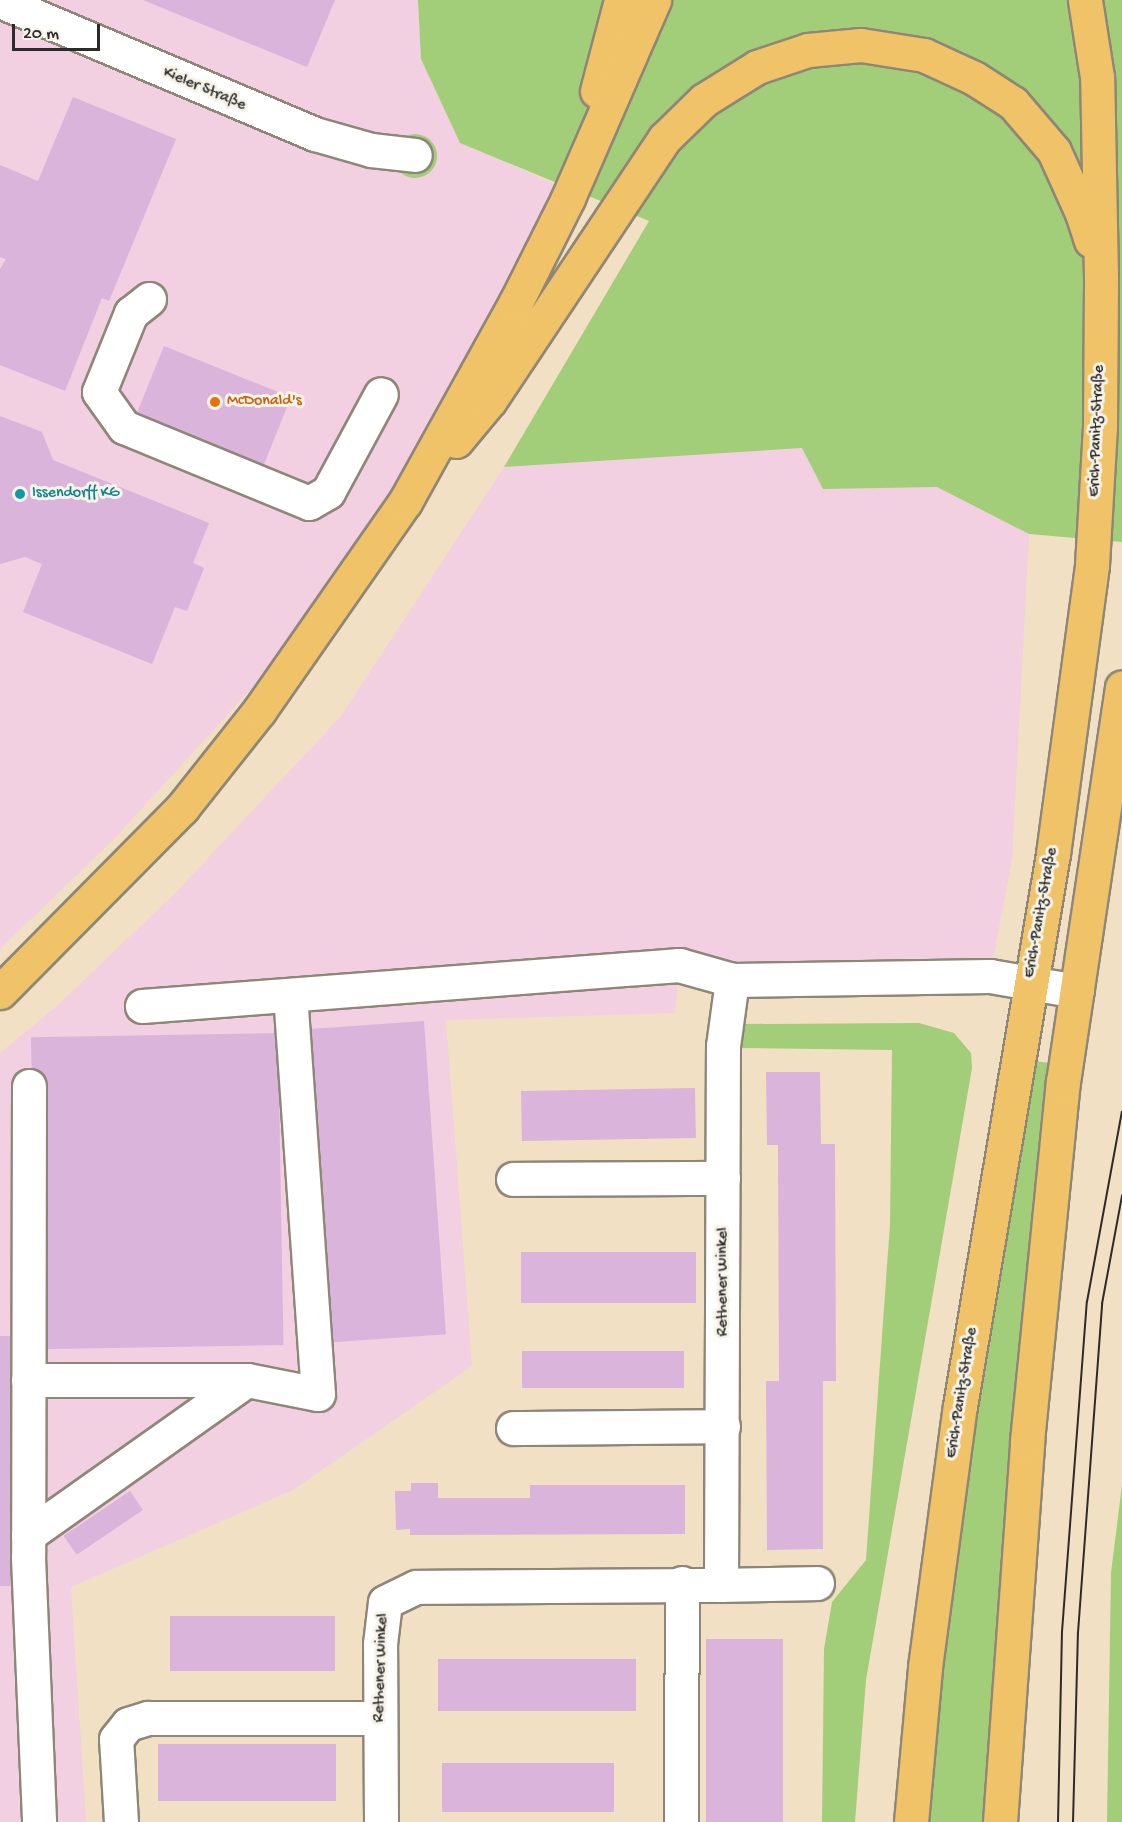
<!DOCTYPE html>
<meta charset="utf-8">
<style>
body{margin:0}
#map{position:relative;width:1122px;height:1822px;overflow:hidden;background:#f2e0c4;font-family:"Gochi Hand",sans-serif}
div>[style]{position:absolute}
.built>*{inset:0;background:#f2cfe1}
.green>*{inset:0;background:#a2cd79}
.round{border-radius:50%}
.building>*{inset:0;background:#dab4da;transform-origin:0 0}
.roads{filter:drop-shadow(2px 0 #8e8678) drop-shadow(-2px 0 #8e8678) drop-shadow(0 2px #8e8678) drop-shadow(0 -2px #8e8678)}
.minor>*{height:33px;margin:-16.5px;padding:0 16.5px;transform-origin:16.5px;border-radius:16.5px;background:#fff}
.major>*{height:33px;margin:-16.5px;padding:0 16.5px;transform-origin:16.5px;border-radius:16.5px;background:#f1c369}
.tram>*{height:1.5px;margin:-0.75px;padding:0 0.75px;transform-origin:0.75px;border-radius:0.75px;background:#2b2b2b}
.dots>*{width:16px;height:16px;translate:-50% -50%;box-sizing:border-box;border:3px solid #f7f3e8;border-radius:50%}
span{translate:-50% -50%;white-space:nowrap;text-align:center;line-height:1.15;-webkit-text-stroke:6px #f7f3e8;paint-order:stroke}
.street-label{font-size:16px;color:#2b2b2b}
.food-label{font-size:16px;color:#c56008}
.left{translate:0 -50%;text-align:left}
.culture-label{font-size:16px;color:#0d838f}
.scale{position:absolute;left:12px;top:24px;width:88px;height:27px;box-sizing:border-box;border:3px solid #2b2b2b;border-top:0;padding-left:8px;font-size:18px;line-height:21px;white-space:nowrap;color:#2b2b2b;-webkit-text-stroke:4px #f7f3e8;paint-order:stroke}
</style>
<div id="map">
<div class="built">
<i style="clip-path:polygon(0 0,418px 0,421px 59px,460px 143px,555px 184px,447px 402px,305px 630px,114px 839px,0 949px)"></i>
<i style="clip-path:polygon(803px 448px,823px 489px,937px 487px,1029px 534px,1012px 859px,990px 976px,679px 966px,675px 1013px,446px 1020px,472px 1366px,293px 1490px,71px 1587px,86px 1822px,0 1822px,0 1053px,57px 1006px,175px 893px,341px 716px,504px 467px)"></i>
</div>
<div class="green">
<i style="clip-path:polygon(418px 0,1122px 0,1122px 542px,1029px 534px,937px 487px,823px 489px,802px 448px,504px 467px,649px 221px,460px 143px,421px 59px)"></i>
<i class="round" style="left:393px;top:134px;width:44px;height:44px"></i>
<i style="clip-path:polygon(919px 1023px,954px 1033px,971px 1053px,972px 1068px,866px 1680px,855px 1822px,822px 1822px,824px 1649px,832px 1602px,866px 1560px,890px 1224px,892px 1050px,738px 1048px,740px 1024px)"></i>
<i style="clip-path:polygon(1017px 1059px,1066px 1065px,1000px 1822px,911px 1822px)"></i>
<i style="clip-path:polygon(1122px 1485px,1122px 1822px,1107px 1822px,1111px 1573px)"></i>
</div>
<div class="building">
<i style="clip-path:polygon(143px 0,335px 0,307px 67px)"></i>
<i style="clip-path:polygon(73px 97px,176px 139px,109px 301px,102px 298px,65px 391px,0 365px,0 269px,6px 259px,0 257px,0 165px,38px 181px)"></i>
<i style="left:164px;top:346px;width:137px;height:83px;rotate:22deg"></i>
<i style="clip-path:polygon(0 416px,42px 432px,53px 460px,209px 523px,193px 563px,204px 568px,187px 611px,175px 607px,152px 664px,23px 612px,42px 564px,25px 557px,0 564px)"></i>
<i style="left:424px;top:1021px;width:314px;height:121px;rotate:86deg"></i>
<i style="left:278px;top:1033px;width:312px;height:247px;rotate:89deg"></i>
<i style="clip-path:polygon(766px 1072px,820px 1072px,821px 1144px,835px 1144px,836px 1381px,823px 1381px,823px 1549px,767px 1550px,766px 1381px,779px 1381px,778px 1145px,767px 1145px)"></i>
<i style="left:695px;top:1088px;width:50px;height:174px;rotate:89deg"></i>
<i style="left:696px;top:1252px;width:51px;height:175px;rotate:90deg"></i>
<i style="clip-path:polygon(0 1336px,10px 1336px,13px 1586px,0 1586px)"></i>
<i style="left:522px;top:1351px;width:162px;height:37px"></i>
<i style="clip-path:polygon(411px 1483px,438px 1483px,438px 1498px,530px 1498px,530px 1485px,685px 1485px,685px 1534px,410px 1535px,410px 1529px,396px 1530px,395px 1491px,411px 1491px)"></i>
<i style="left:130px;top:1491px;width:23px;height:80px;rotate:56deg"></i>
<i style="left:170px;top:1616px;width:165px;height:55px"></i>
<i style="left:706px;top:1639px;width:77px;height:183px"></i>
<i style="left:636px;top:1659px;width:52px;height:198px;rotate:90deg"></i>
<i style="left:158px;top:1744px;width:178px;height:57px"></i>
<i style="left:442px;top:1763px;width:172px;height:49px"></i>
</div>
<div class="roads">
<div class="minor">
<i style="left:0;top:1px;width:342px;rotate:22.9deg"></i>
<i style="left:315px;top:134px;width:58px;rotate:15.9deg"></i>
<i style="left:371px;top:150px;width:44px;rotate:6.5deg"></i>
<i style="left:149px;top:299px;width:23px;rotate:142deg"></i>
<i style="left:131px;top:313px;width:85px;rotate:112.1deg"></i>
<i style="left:99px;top:392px;width:43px;rotate:54.5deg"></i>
<i style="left:124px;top:427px;width:200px;rotate:22.3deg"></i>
<i style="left:309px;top:503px;width:22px;rotate:-30deg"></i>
<i style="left:328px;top:492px;width:111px;rotate:-61.6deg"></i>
<i style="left:142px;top:1006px;width:539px;rotate:-4.37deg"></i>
<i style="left:679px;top:965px;width:55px;rotate:15.8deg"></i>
<i style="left:732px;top:980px;width:258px;rotate:-0.9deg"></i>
<i style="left:990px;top:976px;width:88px;rotate:9.8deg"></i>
<i style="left:29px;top:1086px;width:471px;rotate:90.1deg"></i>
<i style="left:28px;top:1557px;width:265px;rotate:87.6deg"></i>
<i style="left:513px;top:1179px;width:210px;rotate:-0.3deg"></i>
<i style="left:28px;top:1380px;width:219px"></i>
<i style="left:247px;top:1380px;width:72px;rotate:11.2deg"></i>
<i style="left:318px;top:1394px;width:400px;rotate:-94deg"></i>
<i style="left:513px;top:1428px;width:210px;rotate:-0.5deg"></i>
<i style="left:28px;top:1535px;width:268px;rotate:-35.3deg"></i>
<i style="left:721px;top:1585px;width:96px;rotate:-1.2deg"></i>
<i style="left:121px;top:1822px;width:83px;rotate:-93.4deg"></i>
<i style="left:116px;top:1739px;width:19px;rotate:-51deg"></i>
<i style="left:128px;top:1724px;width:21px;rotate:-17deg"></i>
<i style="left:148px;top:1718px;width:232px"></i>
<i style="left:381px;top:1822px;width:178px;rotate:-90.3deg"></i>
<i style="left:380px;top:1644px;width:42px;rotate:-83.2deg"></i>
<i style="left:385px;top:1602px;width:34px;rotate:-26deg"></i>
<i style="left:416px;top:1587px;width:305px;rotate:-0.4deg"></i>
<i style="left:721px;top:1585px;width:539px;rotate:-89.79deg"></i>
<i style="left:723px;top:1046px;width:67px;rotate:-82.2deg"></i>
<i style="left:681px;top:1822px;width:239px;rotate:-89.8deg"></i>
</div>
<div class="major">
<i style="left:597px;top:91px;width:94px;rotate:-75.2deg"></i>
<i style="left:456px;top:441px;width:53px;rotate:-50.3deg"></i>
<i style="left:490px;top:400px;width:314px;rotate:-56.3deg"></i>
<i style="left:664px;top:139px;width:56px;rotate:-44.3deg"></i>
<i style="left:704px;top:100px;width:62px;rotate:-31.9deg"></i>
<i style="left:757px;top:67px;width:54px;rotate:-18.4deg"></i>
<i style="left:808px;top:50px;width:53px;rotate:-5.4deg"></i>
<i style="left:861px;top:45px;width:64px;rotate:9deg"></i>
<i style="left:924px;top:55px;width:55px;rotate:24.7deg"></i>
<i style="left:974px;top:78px;width:46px;rotate:32.7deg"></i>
<i style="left:1013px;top:103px;width:63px;rotate:49.5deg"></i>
<i style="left:1054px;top:151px;width:68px;rotate:65.7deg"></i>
<i style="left:1082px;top:213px;width:29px;rotate:72deg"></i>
<i style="left:0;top:992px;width:259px;rotate:-45.3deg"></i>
<i style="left:182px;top:808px;width:124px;rotate:-51.6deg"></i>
<i style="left:259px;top:711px;width:255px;rotate:-55.1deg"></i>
<i style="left:405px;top:502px;width:229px;rotate:-61deg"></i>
<i style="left:516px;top:302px;width:116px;rotate:-63.4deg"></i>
<i style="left:568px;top:198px;width:216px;rotate:-66.5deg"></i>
<i style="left:911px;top:1822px;width:156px;rotate:-84.8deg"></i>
<i style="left:925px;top:1667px;width:263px;rotate:-82.4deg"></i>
<i style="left:960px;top:1406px;width:560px;rotate:-80.44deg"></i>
<i style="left:1053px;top:854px;width:292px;rotate:-82.3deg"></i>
<i style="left:1092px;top:565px;width:138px;rotate:-86.7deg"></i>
<i style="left:1100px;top:427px;width:150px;rotate:-89.6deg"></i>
<i style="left:1101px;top:277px;width:200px;rotate:-91.1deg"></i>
<i style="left:1097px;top:77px;width:78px;rotate:-98.9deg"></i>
<i style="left:1000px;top:1822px;width:382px;rotate:-85.9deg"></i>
<i style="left:1027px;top:1441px;width:361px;rotate:-84.3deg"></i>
<i style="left:1063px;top:1082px;width:399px;rotate:-81.5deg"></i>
</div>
</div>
<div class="tram">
<i style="left:1058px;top:1822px;width:190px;rotate:-88.8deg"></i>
<i style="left:1062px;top:1632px;width:331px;rotate:-85.7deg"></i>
<i style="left:1087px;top:1302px;width:193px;rotate:-79.6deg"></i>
<i style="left:1073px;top:1822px;width:189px;rotate:-88.5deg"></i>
<i style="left:1078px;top:1633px;width:330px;rotate:-85.8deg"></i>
<i style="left:1102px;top:1304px;width:110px;rotate:-79.5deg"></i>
</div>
<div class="dots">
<i style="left:215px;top:402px;background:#e8710a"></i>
<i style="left:20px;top:494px;background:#0f9aa8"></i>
</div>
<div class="street-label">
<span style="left:204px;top:90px;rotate:23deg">Kieler Straße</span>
<span style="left:1098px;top:431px;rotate:-88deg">Erich-Panitz-Straße</span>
<span style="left:1042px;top:913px;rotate:-80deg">Erich-Panitz-Straße</span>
<span style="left:724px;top:1282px;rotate:-90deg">Rethener Winkel</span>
<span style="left:963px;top:1393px;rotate:-81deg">Erich-Panitz-Straße</span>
<span style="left:382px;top:1668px;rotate:-88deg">Rethener Winkel</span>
</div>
<div class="food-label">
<span class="left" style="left:227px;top:402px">McDonald's</span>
</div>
<div class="culture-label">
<span class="left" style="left:32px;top:494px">Issendorff KG</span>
</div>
<div class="scale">20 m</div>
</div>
